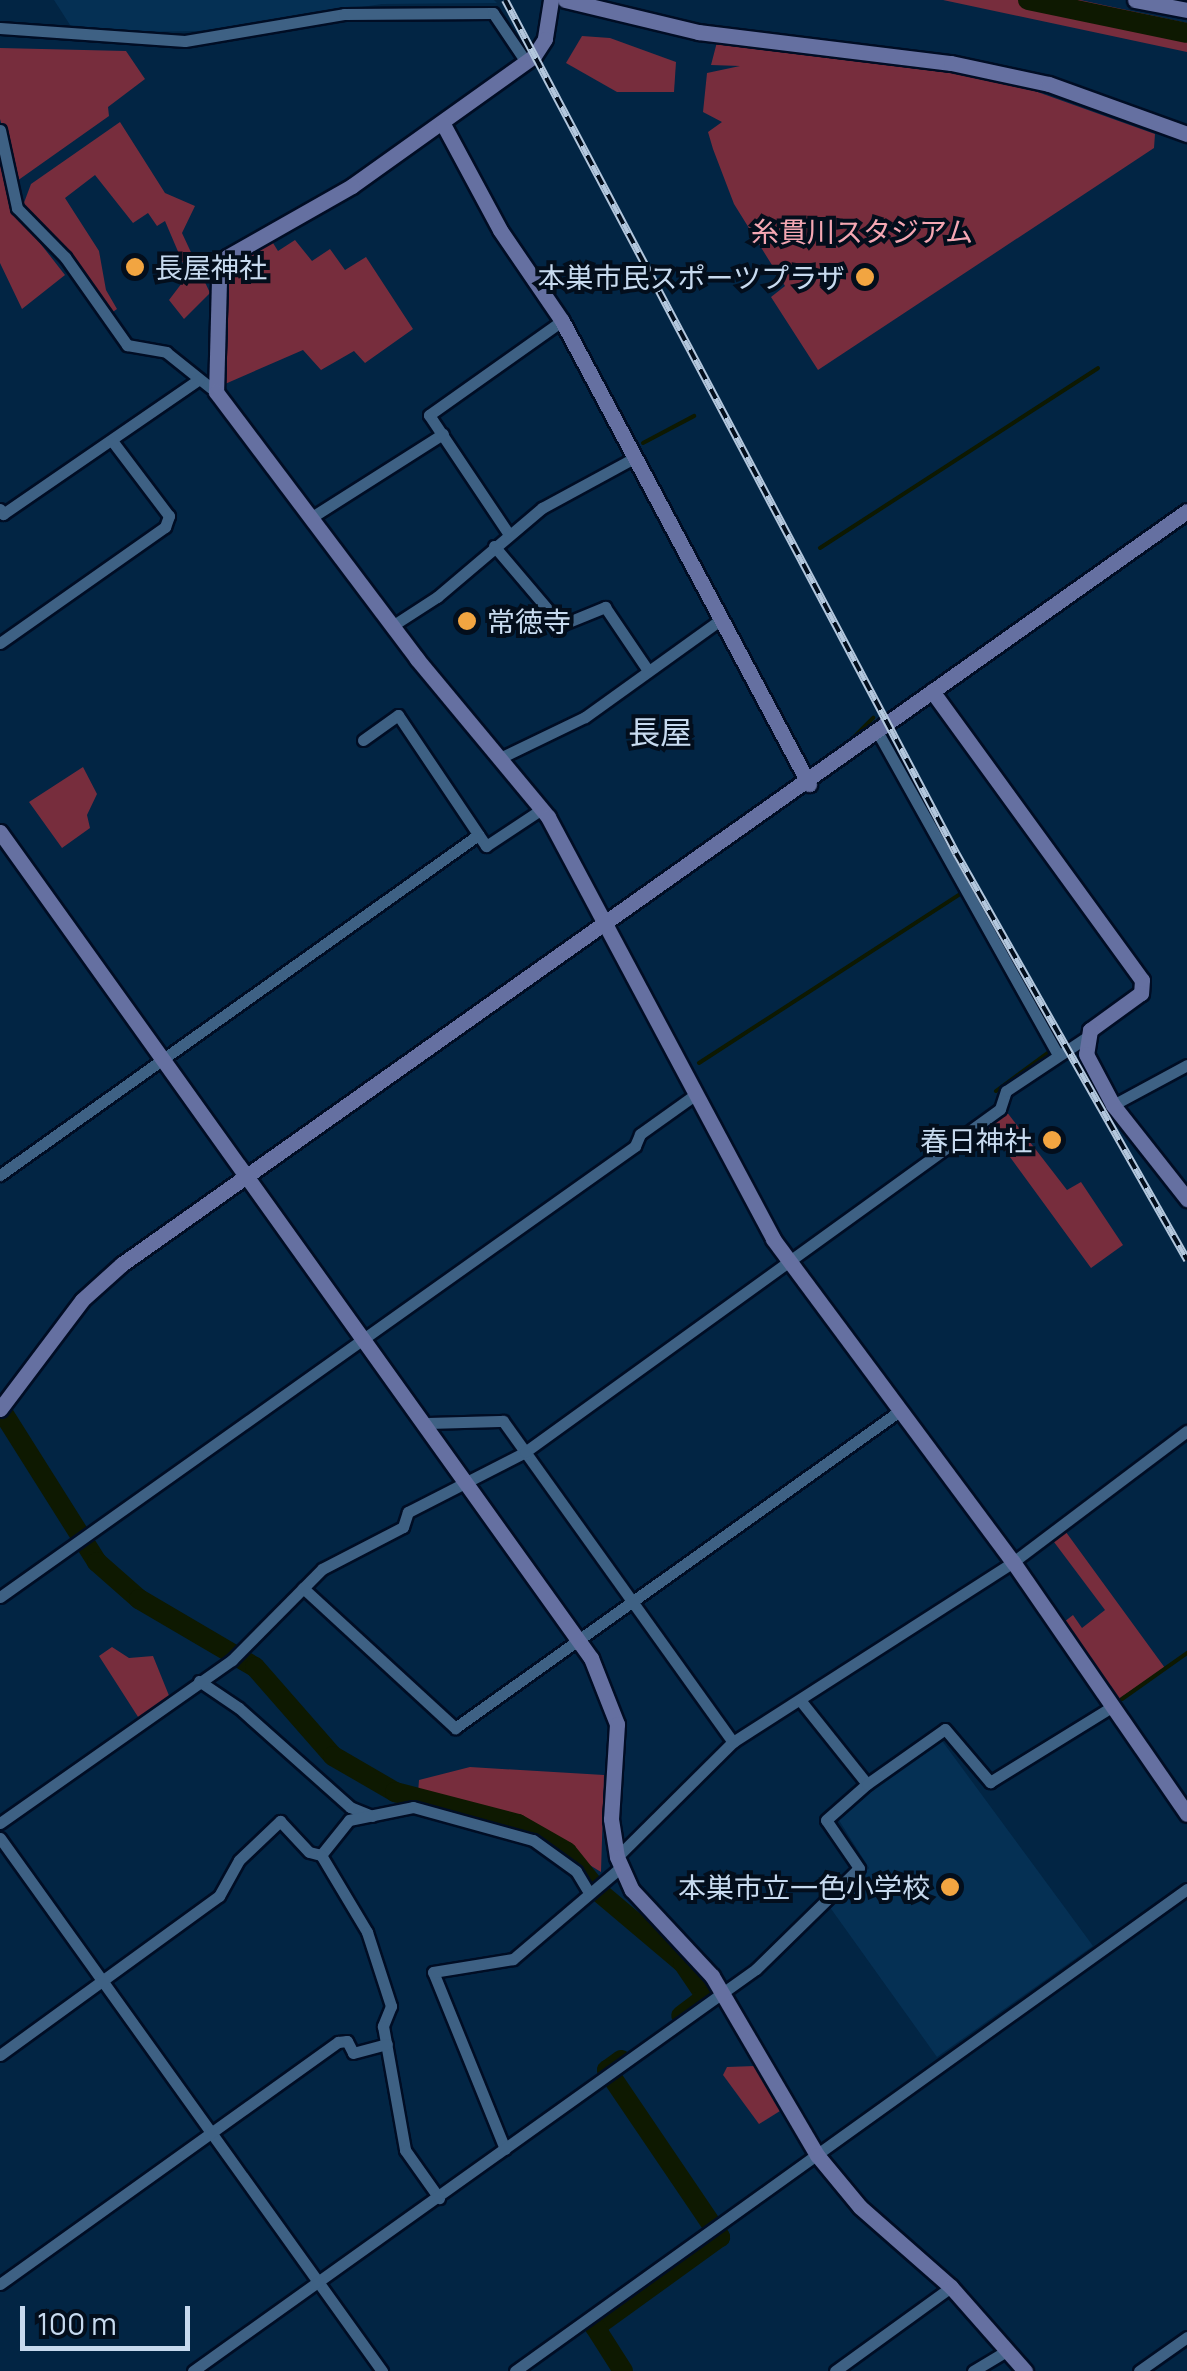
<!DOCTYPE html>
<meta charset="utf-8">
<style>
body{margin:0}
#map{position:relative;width:1187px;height:2371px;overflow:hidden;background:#022544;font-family:Manrope,"Noto Sans JP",sans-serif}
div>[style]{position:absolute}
.built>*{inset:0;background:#053054}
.green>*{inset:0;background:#772d3d}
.stream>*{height:4px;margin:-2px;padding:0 2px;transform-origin:2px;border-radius:2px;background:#0e1901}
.river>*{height:20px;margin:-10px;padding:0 10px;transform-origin:10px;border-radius:10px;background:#0e1901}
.roads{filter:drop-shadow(2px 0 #000d24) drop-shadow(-2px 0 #000d24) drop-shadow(0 2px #000d24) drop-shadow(0 -2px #000d24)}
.street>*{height:11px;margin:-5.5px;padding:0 5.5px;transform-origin:5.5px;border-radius:5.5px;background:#3e6184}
.secondary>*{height:15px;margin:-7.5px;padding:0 7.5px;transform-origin:7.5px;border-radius:7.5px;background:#6570a1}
.rail>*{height:8px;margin-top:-4px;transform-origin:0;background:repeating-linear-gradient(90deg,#030e1c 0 11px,#b3c7dd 0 22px);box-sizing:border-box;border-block:2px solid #b3c7dd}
.dots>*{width:28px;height:28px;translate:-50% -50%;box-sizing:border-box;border:5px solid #030e1c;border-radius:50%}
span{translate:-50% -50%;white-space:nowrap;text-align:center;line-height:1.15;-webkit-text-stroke:8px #030e1c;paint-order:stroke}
.park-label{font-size:28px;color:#f4a7b3}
.poi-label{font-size:28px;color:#c7daef}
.left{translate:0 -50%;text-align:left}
.right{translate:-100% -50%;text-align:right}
.quarter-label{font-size:32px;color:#c7daef}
.scale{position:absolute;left:20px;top:2306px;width:170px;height:45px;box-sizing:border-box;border:5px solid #c7daef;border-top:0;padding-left:12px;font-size:30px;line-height:35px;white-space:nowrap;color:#c7daef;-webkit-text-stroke:8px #030e1c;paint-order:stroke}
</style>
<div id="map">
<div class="built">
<i style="clip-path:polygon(54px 0,494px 0,497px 3px,382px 4px,199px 31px,129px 32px,70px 25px)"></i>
<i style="clip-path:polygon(940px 1738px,1093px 1946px,937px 2057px,829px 1906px,869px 1868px,835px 1814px)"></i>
</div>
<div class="green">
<i style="clip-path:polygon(943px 0,1080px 0,1187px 23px,1187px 52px)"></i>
<i style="clip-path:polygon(582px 36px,610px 38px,676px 62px,674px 92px,617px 92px,566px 63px)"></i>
<i style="clip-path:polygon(717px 42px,1004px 80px,1155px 134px,1154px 148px,818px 370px,771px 297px,785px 286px,734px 204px,713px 149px,708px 132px,722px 122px,703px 112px,707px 73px,740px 66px,711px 65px)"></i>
<i style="clip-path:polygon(0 48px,126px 51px,145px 79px,108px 107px,109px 116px,17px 181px,0 119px)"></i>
<i style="clip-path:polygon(120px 122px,165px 193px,195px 206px,182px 233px,210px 293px,184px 319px,169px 300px,188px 275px,165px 221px,157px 226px,148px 213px,133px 223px,95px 175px,65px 198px,99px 251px,106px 290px,117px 309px,110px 314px,22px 208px,31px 184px)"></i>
<i style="clip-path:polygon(0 137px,11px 206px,65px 275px,22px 309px,0 263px)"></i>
<i style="clip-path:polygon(268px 235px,278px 251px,295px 240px,312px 261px,330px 249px,345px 270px,366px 257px,413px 329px,365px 363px,354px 351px,321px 370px,303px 350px,225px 384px,221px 305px,228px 268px)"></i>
<i style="clip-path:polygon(83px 767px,97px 794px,87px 815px,90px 828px,62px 848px,29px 802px)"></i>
<i style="clip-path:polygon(1006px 1111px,1067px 1190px,1081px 1182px,1123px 1245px,1091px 1268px,986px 1124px)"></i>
<i style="clip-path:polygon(1063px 1528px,1165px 1668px,1117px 1700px,1064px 1622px,1073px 1615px,1082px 1628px,1105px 1610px,1051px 1538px)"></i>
<i style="clip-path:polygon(112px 1647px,129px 1658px,153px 1656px,170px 1698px,140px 1720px,99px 1656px)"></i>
<i style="clip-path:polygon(470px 1767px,604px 1775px,601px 1872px,511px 1817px,445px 1806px,418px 1793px,419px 1780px)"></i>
<i style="clip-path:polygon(755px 2066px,780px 2111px,759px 2124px,723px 2075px,727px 2067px)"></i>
</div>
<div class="stream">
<i style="left:643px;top:443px;width:58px;rotate:-27.9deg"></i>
<i style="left:820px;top:548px;width:331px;rotate:-32.9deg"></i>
<i style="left:850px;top:741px;width:33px;rotate:-45deg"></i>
<i style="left:699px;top:1063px;width:315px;rotate:-32.9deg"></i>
<i style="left:996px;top:1091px;width:66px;rotate:-36.3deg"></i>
<i style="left:1122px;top:1699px;width:80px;rotate:-35.3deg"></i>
</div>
<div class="river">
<i style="left:1028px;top:0;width:162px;rotate:11.7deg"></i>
<i style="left:0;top:1408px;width:182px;rotate:57.8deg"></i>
<i style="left:97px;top:1562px;width:56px;rotate:41.4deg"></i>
<i style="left:139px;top:1599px;width:134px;rotate:30.4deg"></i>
<i style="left:255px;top:1667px;width:118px;rotate:48.8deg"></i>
<i style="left:333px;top:1756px;width:72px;rotate:30.1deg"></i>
<i style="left:395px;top:1792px;width:127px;rotate:14.6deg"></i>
<i style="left:518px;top:1824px;width:56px;rotate:29.7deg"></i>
<i style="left:567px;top:1852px;width:51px;rotate:51.3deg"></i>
<i style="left:599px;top:1892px;width:110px;rotate:40.2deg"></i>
<i style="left:683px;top:1963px;width:41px;rotate:55.9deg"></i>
<i style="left:706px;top:1997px;width:31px;rotate:143deg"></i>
<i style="left:621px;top:2060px;width:17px;rotate:144deg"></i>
<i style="left:607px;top:2070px;width:202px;rotate:55.9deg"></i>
<i style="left:720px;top:2237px;width:154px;rotate:144.2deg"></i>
<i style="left:595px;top:2327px;width:52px;rotate:57.5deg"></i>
</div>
<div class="roads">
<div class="street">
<i style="left:0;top:28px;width:185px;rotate:4deg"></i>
<i style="left:185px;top:41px;width:161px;rotate:-9.6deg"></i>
<i style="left:344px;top:14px;width:149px;rotate:-0.4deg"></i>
<i style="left:493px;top:13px;width:59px;rotate:56deg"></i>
<i style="left:0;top:130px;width:80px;rotate:77.7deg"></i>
<i style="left:17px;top:208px;width:69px;rotate:45.6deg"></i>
<i style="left:65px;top:257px;width:108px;rotate:54.8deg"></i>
<i style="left:127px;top:345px;width:40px;rotate:10deg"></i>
<i style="left:166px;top:352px;width:64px;rotate:38.7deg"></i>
<i style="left:0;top:509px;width:6px;rotate:59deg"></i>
<i style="left:3px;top:514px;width:237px;rotate:-34.5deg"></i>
<i style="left:312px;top:517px;width:155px;rotate:-32.4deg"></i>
<i style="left:508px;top:533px;width:142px;rotate:-123.8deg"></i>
<i style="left:429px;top:415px;width:163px;rotate:-35.3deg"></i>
<i style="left:494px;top:546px;width:104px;rotate:49.7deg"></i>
<i style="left:561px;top:625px;width:48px;rotate:-22.2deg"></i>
<i style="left:605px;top:607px;width:75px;rotate:55.9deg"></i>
<i style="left:392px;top:626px;width:54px;rotate:-32.8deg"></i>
<i style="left:437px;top:597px;width:138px;rotate:-40.3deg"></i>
<i style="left:542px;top:508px;width:105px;rotate:-28.5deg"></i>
<i style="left:0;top:643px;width:202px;rotate:-35.1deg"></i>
<i style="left:165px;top:527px;width:12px;rotate:-70deg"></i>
<i style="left:169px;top:516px;width:93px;rotate:-127.1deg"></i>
<i style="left:877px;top:731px;width:371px;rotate:60.8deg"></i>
<i style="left:363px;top:740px;width:43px;rotate:-35.5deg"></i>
<i style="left:398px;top:715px;width:158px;rotate:56.1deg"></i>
<i style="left:486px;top:846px;width:67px;rotate:-33.5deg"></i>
<i style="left:500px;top:758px;width:94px;rotate:-25.8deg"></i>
<i style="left:585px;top:717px;width:166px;rotate:-35.7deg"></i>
<i style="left:1113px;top:1105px;width:84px;rotate:-28.4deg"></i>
<i style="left:0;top:1175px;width:587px;rotate:-35.42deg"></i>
<i style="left:424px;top:1423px;width:79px;rotate:-1.5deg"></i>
<i style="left:503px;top:1421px;width:395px;rotate:54.4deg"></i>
<i style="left:303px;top:1588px;width:207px;rotate:42.6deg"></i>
<i style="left:455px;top:1728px;width:544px;rotate:-35.5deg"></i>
<i style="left:0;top:1597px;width:779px;rotate:-35.38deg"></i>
<i style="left:635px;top:1146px;width:13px;rotate:-67deg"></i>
<i style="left:640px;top:1134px;width:69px;rotate:-35.5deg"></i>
<i style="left:199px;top:1681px;width:48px;rotate:34deg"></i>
<i style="left:239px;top:1708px;width:149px;rotate:41.7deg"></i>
<i style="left:350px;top:1807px;width:24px;rotate:22deg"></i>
<i style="left:800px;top:1700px;width:107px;rotate:51.4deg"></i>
<i style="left:0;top:1823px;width:284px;rotate:-35.1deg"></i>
<i style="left:232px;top:1660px;width:128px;rotate:-45.3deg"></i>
<i style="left:322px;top:1569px;width:91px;rotate:-27.4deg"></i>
<i style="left:403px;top:1527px;width:16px;rotate:-72deg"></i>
<i style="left:408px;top:1512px;width:131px;rotate:-27.1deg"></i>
<i style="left:525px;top:1452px;width:586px;rotate:-35.83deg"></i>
<i style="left:1000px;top:1109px;width:19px;rotate:-72deg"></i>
<i style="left:1006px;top:1091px;width:94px;rotate:-33.7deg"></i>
<i style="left:0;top:1838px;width:656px;rotate:54.37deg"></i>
<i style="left:321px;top:1855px;width:45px;rotate:-51.3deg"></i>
<i style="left:349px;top:1820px;width:65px;rotate:-11.5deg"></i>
<i style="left:413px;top:1807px;width:124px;rotate:15.4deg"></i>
<i style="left:533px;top:1840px;width:53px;rotate:35.8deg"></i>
<i style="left:576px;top:1871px;width:21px;rotate:59deg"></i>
<i style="left:617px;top:1857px;width:163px;rotate:-44.8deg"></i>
<i style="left:733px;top:1742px;width:333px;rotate:-32.7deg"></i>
<i style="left:1013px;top:1562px;width:218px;rotate:-37deg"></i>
<i style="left:0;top:2055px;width:271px;rotate:-36deg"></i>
<i style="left:219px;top:1896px;width:41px;rotate:-60.9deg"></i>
<i style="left:239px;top:1860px;width:57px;rotate:-43.6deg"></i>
<i style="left:280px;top:1821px;width:42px;rotate:46.9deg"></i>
<i style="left:309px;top:1852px;width:12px;rotate:14deg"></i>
<i style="left:321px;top:1855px;width:90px;rotate:59.1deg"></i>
<i style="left:367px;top:1932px;width:78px;rotate:72deg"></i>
<i style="left:391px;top:2006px;width:22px;rotate:112deg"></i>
<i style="left:383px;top:2026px;width:126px;rotate:79.9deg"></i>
<i style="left:405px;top:2150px;width:59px;rotate:54.7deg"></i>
<i style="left:505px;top:2149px;width:191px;rotate:-112.1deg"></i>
<i style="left:433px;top:1972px;width:81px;rotate:-9.2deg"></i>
<i style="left:513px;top:1959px;width:142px;rotate:-40.4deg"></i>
<i style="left:0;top:2284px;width:416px;rotate:-35.6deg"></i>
<i style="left:338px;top:2042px;width:9px;rotate:-6deg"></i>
<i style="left:347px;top:2041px;width:13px;rotate:63deg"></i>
<i style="left:353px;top:2053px;width:35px;rotate:-15deg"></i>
<i style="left:193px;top:2371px;width:692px;rotate:-35.53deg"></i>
<i style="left:756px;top:1969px;width:144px;rotate:-44.4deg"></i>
<i style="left:859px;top:1868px;width:58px;rotate:-124.5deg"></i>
<i style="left:826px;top:1820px;width:55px;rotate:-41.3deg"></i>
<i style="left:867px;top:1784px;width:95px;rotate:-35.2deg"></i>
<i style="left:945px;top:1729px;width:70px;rotate:49.7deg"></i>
<i style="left:990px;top:1782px;width:145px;rotate:-31.7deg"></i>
<i style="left:515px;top:2371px;width:827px;rotate:-35.65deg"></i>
<i style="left:835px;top:2371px;width:143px;rotate:-35.9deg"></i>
<i style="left:973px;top:2371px;width:37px;rotate:-31deg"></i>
<i style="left:1139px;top:2371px;width:59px;rotate:-35.3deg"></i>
</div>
<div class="secondary">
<i style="left:551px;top:0;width:39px;rotate:99deg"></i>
<i style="left:545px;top:39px;width:20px;rotate:123deg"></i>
<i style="left:534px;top:56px;width:224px;rotate:144.5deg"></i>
<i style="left:352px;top:186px;width:144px;rotate:150.4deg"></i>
<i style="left:227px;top:257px;width:24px;rotate:109deg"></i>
<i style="left:219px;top:280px;width:112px;rotate:91.5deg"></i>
<i style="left:216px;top:392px;width:334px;rotate:53deg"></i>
<i style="left:417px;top:659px;width:205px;rotate:50.3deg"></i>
<i style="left:548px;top:817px;width:478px;rotate:61.9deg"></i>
<i style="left:773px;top:1239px;width:402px;rotate:53.4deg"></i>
<i style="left:1013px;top:1562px;width:306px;rotate:55.4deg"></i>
<i style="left:565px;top:0;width:137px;rotate:13.5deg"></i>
<i style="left:698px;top:32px;width:255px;rotate:7deg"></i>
<i style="left:951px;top:63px;width:100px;rotate:12.1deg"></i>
<i style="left:1049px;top:84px;width:147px;rotate:19.9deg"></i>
<i style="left:1135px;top:0;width:53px;rotate:10.9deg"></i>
<i style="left:443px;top:124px;width:120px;rotate:61.7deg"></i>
<i style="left:500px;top:230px;width:110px;rotate:55.7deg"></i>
<i style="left:562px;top:321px;width:525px;rotate:61.92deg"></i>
<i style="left:932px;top:691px;width:357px;rotate:54deg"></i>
<i style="left:1142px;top:980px;width:13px;rotate:94deg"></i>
<i style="left:1141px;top:993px;width:63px;rotate:144deg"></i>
<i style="left:1090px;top:1030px;width:24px;rotate:99deg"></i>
<i style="left:1086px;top:1054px;width:58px;rotate:62.1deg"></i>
<i style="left:1113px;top:1105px;width:120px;rotate:51.8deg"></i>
<i style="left:0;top:832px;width:1016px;rotate:54.42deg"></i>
<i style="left:591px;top:1658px;width:71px;rotate:68.5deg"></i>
<i style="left:617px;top:1724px;width:95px;rotate:93.6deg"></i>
<i style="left:611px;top:1819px;width:38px;rotate:81deg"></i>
<i style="left:617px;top:1857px;width:36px;rotate:66deg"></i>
<i style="left:632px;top:1890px;width:117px;rotate:47.1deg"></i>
<i style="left:712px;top:1976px;width:208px;rotate:59.6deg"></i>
<i style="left:817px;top:2155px;width:67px;rotate:50.4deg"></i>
<i style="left:860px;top:2207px;width:121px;rotate:41.3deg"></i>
<i style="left:951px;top:2287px;width:112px;rotate:48.6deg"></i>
<i style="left:0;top:1409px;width:136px;rotate:-53deg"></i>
<i style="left:82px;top:1300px;width:54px;rotate:-42deg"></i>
<i style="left:122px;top:1264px;width:1304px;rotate:-35.26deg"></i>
</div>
</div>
<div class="rail">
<i style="left:505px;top:0;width:965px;rotate:62.13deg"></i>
<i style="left:956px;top:853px;width:468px;rotate:60.4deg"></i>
</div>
<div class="dots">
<i style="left:135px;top:267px;background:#f2a541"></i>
<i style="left:865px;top:277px;background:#f2a541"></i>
<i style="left:467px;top:621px;background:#f2a541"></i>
<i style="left:1052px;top:1140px;background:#f2a541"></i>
<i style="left:950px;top:1887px;background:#f2a541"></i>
</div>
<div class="park-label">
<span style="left:862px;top:231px">糸貫川スタジアム</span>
</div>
<div class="poi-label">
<span class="left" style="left:155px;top:267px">長屋神社</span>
<span class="right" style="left:845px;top:277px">本巣市民スポーツプラザ</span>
<span class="left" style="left:487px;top:621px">常徳寺</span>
<span class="right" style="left:1032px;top:1140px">春日神社</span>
<span class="right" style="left:930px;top:1887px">本巣市立一色小学校</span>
</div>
<div class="quarter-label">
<span style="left:660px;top:732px">長屋</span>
</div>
<div class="scale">100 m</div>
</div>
